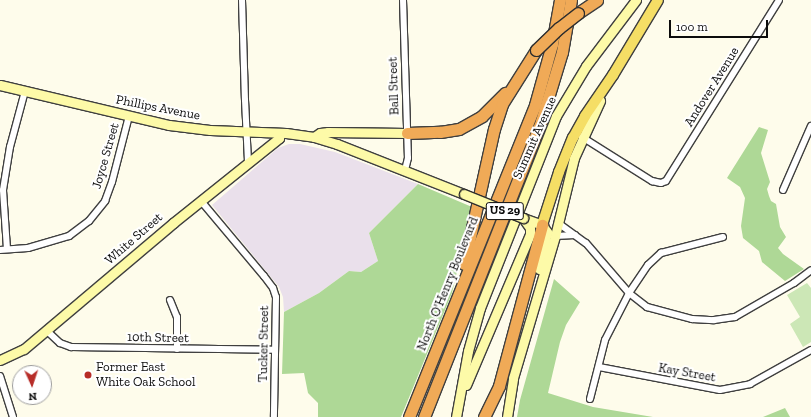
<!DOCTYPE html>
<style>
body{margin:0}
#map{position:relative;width:811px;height:417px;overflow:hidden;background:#fefceb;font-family:"Zilla Slab",serif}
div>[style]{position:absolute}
.industrial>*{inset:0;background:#eae0eb}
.green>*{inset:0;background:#cce7b6}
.forest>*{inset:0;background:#aed896}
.roads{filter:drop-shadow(1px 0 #3f3f3f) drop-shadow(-1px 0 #3f3f3f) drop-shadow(0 1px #3f3f3f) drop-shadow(0 -1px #3f3f3f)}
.street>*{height:6px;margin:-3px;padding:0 3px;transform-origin:3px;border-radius:3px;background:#fff}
.secondary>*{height:9px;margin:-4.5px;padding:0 4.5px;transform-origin:4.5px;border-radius:4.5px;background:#fdfaa8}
.primary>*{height:10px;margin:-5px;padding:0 5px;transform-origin:5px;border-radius:5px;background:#f5de65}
.highway>*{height:11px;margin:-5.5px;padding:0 5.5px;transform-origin:5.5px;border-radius:5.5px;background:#f0aa57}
.bridges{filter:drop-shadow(1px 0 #2e2e2e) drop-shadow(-1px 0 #2e2e2e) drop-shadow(0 1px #2e2e2e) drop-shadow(0 -1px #2e2e2e)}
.secondary-bridge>*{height:9px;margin:-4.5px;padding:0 4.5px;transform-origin:4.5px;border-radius:4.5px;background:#fdfaa8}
.highway-bridge>*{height:11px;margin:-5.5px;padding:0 5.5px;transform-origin:5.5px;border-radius:5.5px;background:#f0aa57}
.dots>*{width:11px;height:11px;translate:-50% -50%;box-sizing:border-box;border:2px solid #fff;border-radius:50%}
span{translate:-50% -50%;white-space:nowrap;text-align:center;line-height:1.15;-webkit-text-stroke:4px #fff;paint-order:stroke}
.shield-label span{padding:1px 3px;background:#fff;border:1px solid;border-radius:3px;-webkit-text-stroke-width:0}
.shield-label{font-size:12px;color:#0c0c0c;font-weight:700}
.street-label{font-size:13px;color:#0c0c0c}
.poi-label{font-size:13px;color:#0c0c0c}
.left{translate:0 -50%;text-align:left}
.north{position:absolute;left:12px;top:365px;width:40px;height:40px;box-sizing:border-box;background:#fff;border:1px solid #9e9e9e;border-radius:50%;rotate:177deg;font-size:11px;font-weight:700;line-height:16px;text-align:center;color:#0c0c0c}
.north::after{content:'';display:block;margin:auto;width:14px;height:18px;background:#b72d28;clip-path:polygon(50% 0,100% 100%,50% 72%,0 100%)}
.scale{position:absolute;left:669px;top:20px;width:99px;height:18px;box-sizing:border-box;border:2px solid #0c0c0c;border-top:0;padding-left:5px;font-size:12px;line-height:14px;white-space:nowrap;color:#0c0c0c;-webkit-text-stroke:3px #fff;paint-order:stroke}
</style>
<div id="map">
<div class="industrial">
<i style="clip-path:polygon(289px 144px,300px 144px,335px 152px,418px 184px,369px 233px,378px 261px,361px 272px,349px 271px,319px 293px,284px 312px,283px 297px,279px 287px,212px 205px,278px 148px)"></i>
</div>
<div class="green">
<i style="clip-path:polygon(807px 283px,811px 288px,811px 342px,803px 347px,790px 324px,800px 317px,787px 295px)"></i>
</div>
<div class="forest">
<i style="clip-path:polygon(759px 127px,768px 130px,761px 153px,770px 182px,767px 189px,769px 196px,771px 201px,776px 204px,780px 227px,786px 237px,778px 248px,783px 254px,804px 269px,785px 281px,762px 262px,759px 251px,743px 238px,741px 226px,745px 198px,740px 187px,727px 178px)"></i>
<i style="clip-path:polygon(418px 184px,472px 207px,452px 293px,401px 417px,318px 417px,318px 403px,308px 393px,304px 373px,282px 374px,284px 312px,319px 293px,349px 271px,361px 272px,378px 261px,369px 233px)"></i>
<i style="clip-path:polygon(554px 279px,580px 302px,566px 325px,560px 342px,548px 393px,593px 407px,653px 417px,517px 417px,520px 400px)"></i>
<i style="clip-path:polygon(785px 408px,790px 417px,763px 417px)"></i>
</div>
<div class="roads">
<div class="street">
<i style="left:242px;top:0;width:100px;rotate:88.3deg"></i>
<i style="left:245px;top:100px;width:61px;rotate:87.2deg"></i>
<i style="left:403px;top:0;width:158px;rotate:88.2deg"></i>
<i style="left:408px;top:158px;width:12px;rotate:104deg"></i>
<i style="left:582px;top:137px;width:83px;rotate:32.2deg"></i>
<i style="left:652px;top:181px;width:9px;rotate:13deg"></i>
<i style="left:661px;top:183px;width:5px;rotate:-22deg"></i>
<i style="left:666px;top:181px;width:213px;rotate:-58deg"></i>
<i style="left:783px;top:190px;width:70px;rotate:-66.4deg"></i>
<i style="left:201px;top:201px;width:98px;rotate:50deg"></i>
<i style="left:264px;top:276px;width:15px;rotate:53deg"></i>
<i style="left:273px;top:288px;width:9px;rotate:72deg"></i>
<i style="left:276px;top:297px;width:120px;rotate:91deg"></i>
<i style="left:558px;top:223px;width:34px;rotate:36deg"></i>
<i style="left:586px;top:243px;width:66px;rotate:49.3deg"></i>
<i style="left:629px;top:293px;width:23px;rotate:38deg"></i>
<i style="left:647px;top:307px;width:47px;rotate:14.9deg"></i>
<i style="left:692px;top:319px;width:22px;rotate:3deg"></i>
<i style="left:714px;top:320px;width:21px;rotate:-8deg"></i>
<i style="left:735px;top:317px;width:68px;rotate:-30deg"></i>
<i style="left:794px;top:283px;width:21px;rotate:-37deg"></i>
<i style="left:555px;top:236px;width:20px;rotate:-3deg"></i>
<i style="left:7px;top:249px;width:59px;rotate:-93.9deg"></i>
<i style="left:3px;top:190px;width:44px;rotate:-80.8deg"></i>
<i style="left:10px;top:147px;width:58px;rotate:-75deg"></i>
<i style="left:0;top:250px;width:28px;rotate:-4deg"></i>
<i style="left:28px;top:248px;width:43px;rotate:-16.3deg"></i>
<i style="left:69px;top:236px;width:25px;rotate:-37deg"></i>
<i style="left:89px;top:221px;width:26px;rotate:-51deg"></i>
<i style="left:105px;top:201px;width:20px;rotate:-70deg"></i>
<i style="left:112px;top:182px;width:68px;rotate:-75.6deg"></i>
<i style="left:170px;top:300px;width:18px;rotate:68deg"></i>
<i style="left:177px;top:317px;width:32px;rotate:90deg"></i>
<i style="left:46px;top:330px;width:19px;rotate:43deg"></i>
<i style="left:60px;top:343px;width:12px;rotate:20deg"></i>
<i style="left:71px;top:347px;width:204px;rotate:0.8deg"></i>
<i style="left:599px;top:367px;width:123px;rotate:10.8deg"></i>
<i style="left:720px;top:390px;width:31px;rotate:-11deg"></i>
<i style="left:750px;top:384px;width:70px;rotate:-29.1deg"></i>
<i style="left:0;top:376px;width:43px;rotate:72.4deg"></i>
<i style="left:590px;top:399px;width:61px;rotate:-75.7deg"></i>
<i style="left:605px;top:340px;width:53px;rotate:-62.9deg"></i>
<i style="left:629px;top:293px;width:34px;rotate:-56deg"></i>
<i style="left:648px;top:265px;width:18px;rotate:-43deg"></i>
<i style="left:661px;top:253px;width:64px;rotate:-14.5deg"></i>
</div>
<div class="secondary">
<i style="left:0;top:85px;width:174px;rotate:13.3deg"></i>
<i style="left:169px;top:125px;width:41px;rotate:7deg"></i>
<i style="left:210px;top:130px;width:76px;rotate:2.3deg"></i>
<i style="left:286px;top:133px;width:28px;rotate:8deg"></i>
<i style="left:314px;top:137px;width:24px;rotate:17deg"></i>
<i style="left:337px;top:144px;width:136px;rotate:21.5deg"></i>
<i style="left:314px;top:137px;width:7px;rotate:-34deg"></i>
<i style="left:320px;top:133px;width:8px;rotate:-7deg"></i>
<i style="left:328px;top:132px;width:79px;rotate:0.7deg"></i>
<i style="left:523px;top:218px;width:20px;rotate:20deg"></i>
<i style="left:542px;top:225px;width:9px;rotate:54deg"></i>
<i style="left:547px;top:232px;width:38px;rotate:102deg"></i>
<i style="left:0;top:360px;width:26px;rotate:-25deg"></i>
<i style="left:24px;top:349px;width:195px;rotate:-40.2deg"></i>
<i style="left:173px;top:223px;width:136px;rotate:-38.7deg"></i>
<i style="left:279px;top:138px;width:5px;rotate:-90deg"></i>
<i style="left:466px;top:385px;width:164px;rotate:-67deg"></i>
<i style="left:530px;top:234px;width:6px;rotate:-90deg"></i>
<i style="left:530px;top:228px;width:12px;rotate:-125deg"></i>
<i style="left:456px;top:417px;width:67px;rotate:-79.7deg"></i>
<i style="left:468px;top:351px;width:45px;rotate:-74.4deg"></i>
<i style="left:480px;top:308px;width:206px;rotate:-68.4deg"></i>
<i style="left:556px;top:116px;width:58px;rotate:-59deg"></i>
<i style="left:586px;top:66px;width:83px;rotate:-52.9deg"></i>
<i style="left:507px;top:417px;width:39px;rotate:-81deg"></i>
<i style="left:513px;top:378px;width:148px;rotate:-73.5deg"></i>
<i style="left:555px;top:236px;width:80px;rotate:-76.3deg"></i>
<i style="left:574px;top:158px;width:63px;rotate:-65.5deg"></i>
</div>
<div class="primary">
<i style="left:542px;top:225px;width:56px;rotate:-72.2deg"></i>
<i style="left:559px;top:172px;width:37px;rotate:-68deg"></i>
<i style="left:573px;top:138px;width:25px;rotate:-61deg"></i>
<i style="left:585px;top:116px;width:50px;rotate:-55.7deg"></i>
<i style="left:613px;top:75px;width:87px;rotate:-59deg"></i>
</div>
<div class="highway">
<i style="left:578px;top:13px;width:23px;rotate:-34deg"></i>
<i style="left:407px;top:133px;width:33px;rotate:-2deg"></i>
<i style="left:440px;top:132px;width:19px;rotate:-9deg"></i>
<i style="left:459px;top:129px;width:26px;rotate:-29deg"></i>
<i style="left:482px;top:116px;width:33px;rotate:-45deg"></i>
<i style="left:464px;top:264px;width:138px;rotate:-77.5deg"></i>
<i style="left:494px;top:129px;width:26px;rotate:-72deg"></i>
<i style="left:502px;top:104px;width:64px;rotate:-57.8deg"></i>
<i style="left:409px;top:417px;width:336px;rotate:-68deg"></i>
<i style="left:535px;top:105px;width:63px;rotate:-74.4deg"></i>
<i style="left:552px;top:44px;width:45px;rotate:-79.7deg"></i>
<i style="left:424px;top:417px;width:318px;rotate:-68.4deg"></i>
<i style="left:541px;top:121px;width:72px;rotate:-73.1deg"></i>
<i style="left:562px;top:52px;width:53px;rotate:-80.2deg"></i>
<i style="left:484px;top:417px;width:34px;rotate:-64deg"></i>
<i style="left:499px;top:386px;width:167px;rotate:-75deg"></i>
</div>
</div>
<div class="bridges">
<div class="secondary-bridge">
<i style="left:464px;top:194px;width:64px;rotate:22.1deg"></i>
</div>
<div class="highway-bridge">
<i style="left:536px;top:50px;width:32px;rotate:-44deg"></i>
<i style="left:559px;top:28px;width:24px;rotate:-38deg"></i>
</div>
</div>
<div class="dots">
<i style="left:88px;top:375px;background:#b72d28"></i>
</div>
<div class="shield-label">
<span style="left:505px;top:211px">US 29</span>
</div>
<div class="street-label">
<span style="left:394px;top:86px;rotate:-92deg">Ball Street</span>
<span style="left:712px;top:87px;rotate:-58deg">Andover Avenue</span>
<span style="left:158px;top:108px;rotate:11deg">Phillips Avenue</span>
<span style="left:535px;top:138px;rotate:-66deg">Summit Avenue</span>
<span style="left:106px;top:156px;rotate:-74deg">Joyce Street</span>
<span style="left:134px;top:239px;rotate:-41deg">White Street</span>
<span style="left:448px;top:284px;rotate:-68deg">North O'Henry Boulevard</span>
<span style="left:158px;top:338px;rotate:1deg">10th Street</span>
<span style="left:264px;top:344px;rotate:-89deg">Tucker Street</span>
<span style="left:687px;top:373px;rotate:10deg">Kay Street</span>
</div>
<div class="poi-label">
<span class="left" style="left:96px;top:375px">Former East<br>White Oak School</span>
</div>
<div class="north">N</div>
<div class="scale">100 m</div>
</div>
